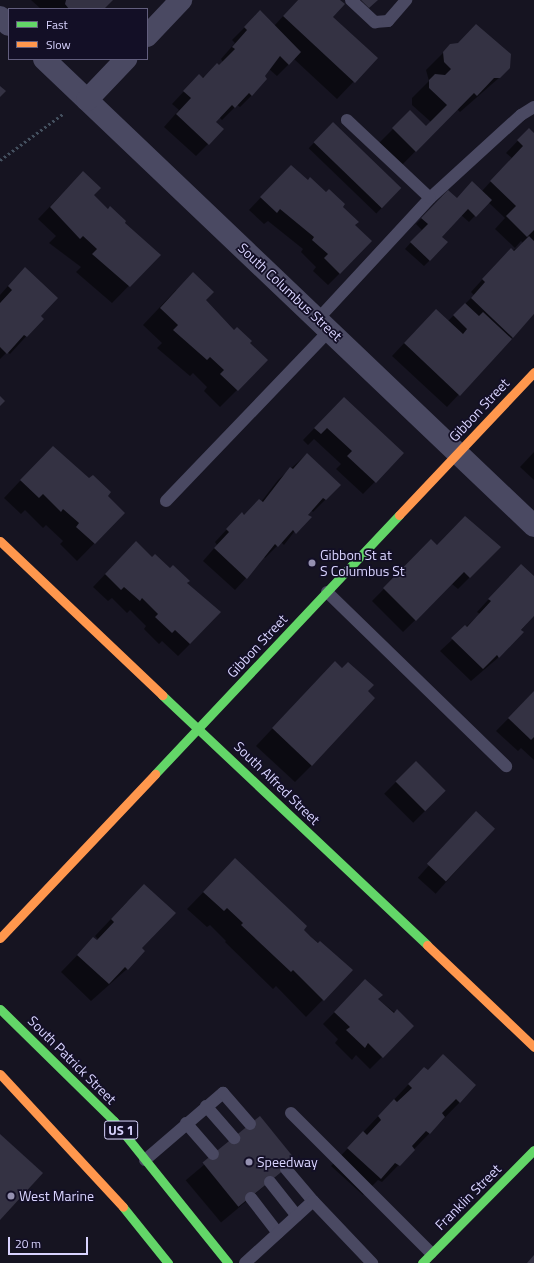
<!DOCTYPE html>
<style>
body{margin:0}
#map{position:relative;width:534px;height:1263px;overflow:hidden;background:#161421;font-family:"Titillium Web",sans-serif}
div>[style]{position:absolute}
.shadow>*{inset:0;background:#0007;transform-origin:0 0}
.building>*{inset:0;background:#343243;transform-origin:0 0}
.path>*{height:2.5px;margin-top:-1.25px;transform-origin:0;background:repeating-linear-gradient(90deg,#44505f 0 2px,transparent 0 5px)}
.lane>*{height:12px;margin:-6px;padding:0 6px;transform-origin:6px;border-radius:6px;background:#4a4962}
.street>*{height:22px;margin:-11px;padding:0 11px;transform-origin:11px;border-radius:11px;background:#4a4962}
.fast>*{height:9px;margin:-4.5px;padding:0 4.5px;transform-origin:4.5px;border-radius:4.5px;background:#63d668}
.slow>*{height:9px;margin:-4.5px;padding:0 4.5px;transform-origin:4.5px;border-radius:4.5px;background:#ff974d}
.dots>*{width:11px;height:11px;translate:-50% -50%;box-sizing:border-box;border:2px solid #130f26;border-radius:50%}
span{translate:-50% -50%;white-space:nowrap;text-align:center;line-height:1.15;-webkit-text-stroke:3.5px #130f26;paint-order:stroke}
.shield-label span{padding:1px 3px;background:#130f26;border:1px solid;border-radius:3px;-webkit-text-stroke-width:0}
.shield-label{font-size:13px;color:#d9d4ff;font-weight:700}
.street-label{font-size:14px;color:#d9d4ff}
.poi-label{font-size:14px;color:#d9d4ff}
.left{translate:0 -50%;text-align:left}
.legend{position:absolute;left:8px;top:8px;width:140px;height:52px;box-sizing:border-box;background:#130f26;border:1px solid #625e7d;margin:0;padding:5px 7px;list-style:none;font-size:12px;color:#d9d4ff}
.legend li{display:flex;align-items:center;gap:8px;height:20px}
.legend b{width:20px;border:1px solid #625e7d}
.scale{position:absolute;left:8px;top:1237px;width:80px;height:18px;box-sizing:border-box;border:2px solid #d9d4ff;border-top:0;padding-left:5px;font-size:12px;line-height:14px;white-space:nowrap;color:#d9d4ff;-webkit-text-stroke:3px #130f26;paint-order:stroke}
</style>
<div id="map">
<div class="shadow">
<i style="clip-path:polygon(31px 0,111px 0,102px 9px,41px 9px)"></i>
<i style="clip-path:polygon(298px 0,339px 0,332px 17px,376px 58px,337px 99px,294px 59px,277px 76px,269px 69px,252px 95px,240px 107px,237px 105px,222px 120px,219px 117px,215px 122px,223px 129px,196px 156px,164px 127px,179px 110px,172px 104px,187px 88px,219px 66px,223px 62px,221px 59px,235px 43px,232px 40px,248px 24px,274px 26px)"></i>
<i style="clip-path:polygon(451px 45px,500px 77px,460px 112px,457px 109px,399px 168px,376px 146px,410px 112px,426px 127px,431px 122px,412px 105px,412px 98px,429px 81px,426px 70px)"></i>
<i style="left:333px;top:123px;width:94px;height:35px;rotate:44deg"></i>
<i style="clip-path:polygon(529px 129px,534px 134px,534px 314px,447px 407px,392px 356px,424px 322px,448px 321px,474px 295px,471px 292px,499px 261px,523px 243px,521px 241px,515px 248px,495px 229px,505px 218px,488px 202px,469px 222px,461px 215px,441px 237px,430px 260px,424px 266px,405px 249px,422px 230px,416px 224px,448px 191px,456px 199px,482px 191px,512px 158px,506px 153px)"></i>
<i style="clip-path:polygon(83px 172px,92px 195px,159px 255px,112px 303px,76px 272px,81px 267px,49px 243px,56px 236px,38px 219px)"></i>
<i style="clip-path:polygon(279px 178px,307px 181px,341px 207px,354px 225px,340px 273px,328px 285px,313px 271px,316px 267px,301px 252px,303px 249px,268px 221px,264px 224px,249px 210px)"></i>
<i style="clip-path:polygon(8px 286px,42px 319px,10px 354px,7px 352px,0 359px,0 295px)"></i>
<i style="clip-path:polygon(176px 290px,205px 300px,234px 332px,267px 360px,220px 407px,204px 391px,207px 387px,193px 373px,190px 376px,157px 348px,162px 343px,143px 325px)"></i>
<i style="clip-path:polygon(332px 410px,403px 453px,363px 494px,336px 469px,341px 464px,314px 439px,308px 445px,303px 440px)"></i>
<i style="clip-path:polygon(534px 452px,534px 480px,520px 467px)"></i>
<i style="clip-path:polygon(307px 454px,340px 485px,313px 512px,311px 510px,284px 545px,281px 542px,265px 558px,263px 556px,258px 561px,260px 563px,235px 590px,203px 561px,217px 545px,215px 542px,230px 526px,261px 502px,278px 480px)"></i>
<i style="clip-path:polygon(36px 464px,106px 496px,124px 513px,77px 561px,60px 544px,63px 541px,46px 525px,43px 528px,25px 510px,21px 514px,4px 498px)"></i>
<i style="clip-path:polygon(431px 541px,437px 547px,500px 547px,458px 589px,452px 584px,403px 632px,372px 601px)"></i>
<i style="clip-path:polygon(136px 542px,152px 558px,189px 581px,186px 584px,190px 644px,178px 656px,162px 641px,159px 644px,144px 629px,146px 626px,130px 610px,127px 613px,112px 598px,108px 601px,93px 587px)"></i>
<i style="clip-path:polygon(509px 577px,534px 577px,534px 615px,499px 657px,471px 681px,440px 651px,480px 614px,477px 612px)"></i>
<i style="clip-path:polygon(318px 680px,312px 765px,295px 782px,256px 746px)"></i>
<i style="clip-path:polygon(534px 692px,534px 760px,521px 748px,518px 751px,496px 731px)"></i>
<i style="left:416px;top:762px;width:41px;height:45px;rotate:45deg"></i>
<i style="left:476px;top:813px;width:24px;height:87px;rotate:42deg"></i>
<i style="clip-path:polygon(219px 876px,302px 930px,352px 970px,306px 1017px,276px 986px,273px 989px,225px 942px,226px 941px,210px 925px,207px 927px,187px 909px)"></i>
<i style="clip-path:polygon(127px 902px,141px 948px,127px 969px,91px 1001px,61px 972px,93px 939px,96px 941px,98px 939px,95px 936px)"></i>
<i style="clip-path:polygon(365px 981px,377px 999px,413px 1026px,370px 1069px,356px 1055px,352px 1060px,335px 1043px,338px 1039px,323px 1024px)"></i>
<i style="clip-path:polygon(424px 1068px,460px 1102px,382px 1182px,378px 1180px,363px 1195px,331px 1166px)"></i>
<i style="left:260px;top:1118px;width:55px;height:97px;rotate:50deg"></i>
</div>
<div class="building">
<i style="clip-path:polygon(66px 0,113px 0,104px 9px,69px 9px,65px 4px)"></i>
<i style="clip-path:polygon(298px 0,340px 0,345px 4px,333px 17px,378px 58px,355px 83px,283px 16px)"></i>
<i style="clip-path:polygon(361px 0,378px 0,369px 8px)"></i>
<i style="clip-path:polygon(260px 10px,301px 52px,289px 65px,280px 56px,265px 76px,267px 79px,252px 96px,249px 93px,235px 108px,232px 105px,216px 122px,224px 129px,209px 145px,176px 114px,191px 98px,183px 91px,199px 74px,203px 78px,217px 63px,219px 65px,235px 49px,232px 47px,247px 30px,244px 27px)"></i>
<i style="clip-path:polygon(476px 24px,511px 54px,510px 68px,500px 78px,494px 78px,477px 96px,474px 93px,416px 152px,392px 128px,410px 110px,426px 126px,447px 105px,429px 88px,429px 80px,435px 74px,445px 75px,451px 69px,444px 62px,443px 52px,450px 44px,458px 43px)"></i>
<i style="clip-path:polygon(0 86px,6px 91px,0 97px)"></i>
<i style="left:333px;top:122px;width:95px;height:28px;rotate:44deg"></i>
<i style="clip-path:polygon(529px 128px,534px 133px,534px 230px,527px 237px,506px 216px,516px 206px,490px 181px,523px 146px,517px 140px)"></i>
<i style="clip-path:polygon(291px 165px,308px 180px,310px 177px,326px 192px,329px 189px,345px 204px,343px 207px,359px 222px,355px 225px,372px 241px,340px 274px,324px 258px,328px 254px,312px 240px,314px 237px,280px 209px,277px 213px,260px 197px)"></i>
<i style="clip-path:polygon(83px 171px,101px 188px,94px 195px,108px 209px,110px 206px,126px 221px,125px 223px,161px 255px,130px 287px,92px 254px,97px 249px,83px 236px,80px 239px,50px 207px)"></i>
<i style="clip-path:polygon(472px 181px,492px 200px,476px 217px,468px 209px,442px 237px,448px 242px,430px 261px,410px 242px,428px 224px,421px 218px,448px 190px,457px 198px)"></i>
<i style="clip-path:polygon(529px 236px,534px 241px,534px 314px,513px 338px,471px 298px,485px 282px,482px 279px,511px 248px,514px 251px)"></i>
<i style="clip-path:polygon(25px 267px,58px 298px,41px 316px,44px 319px,27px 337px,24px 335px,7px 354px,0 347px,0 303px,12px 290px,8px 286px)"></i>
<i style="clip-path:polygon(193px 272px,214px 292px,206px 300px,234px 330px,237px 327px,252px 341px,250px 343px,268px 360px,238px 391px,220px 374px,224px 370px,210px 357px,207px 360px,173px 330px,178px 325px,160px 308px)"></i>
<i style="clip-path:polygon(465px 303px,479px 316px,483px 312px,512px 339px,460px 396px,404px 343px,436px 309px,463px 334px,467px 329px,453px 315px)"></i>
<i style="clip-path:polygon(0 396px,5px 401px,0 406px)"></i>
<i style="clip-path:polygon(344px 397px,404px 453px,376px 483px,347px 456px,352px 451px,327px 428px,321px 434px,314px 428px)"></i>
<i style="clip-path:polygon(53px 446px,89px 478px,93px 475px,111px 492px,108px 496px,125px 513px,95px 544px,76px 527px,79px 523px,63px 509px,61px 512px,43px 494px,39px 498px,20px 480px)"></i>
<i style="clip-path:polygon(307px 453px,341px 485px,326px 500px,323px 498px,308px 515px,312px 517px,296px 534px,293px 530px,278px 547px,275px 544px,247px 579px,214px 548px,229px 532px,226px 529px,242px 512px,244px 515px,259px 499px,263px 502px,290px 467px,293px 469px)"></i>
<i style="clip-path:polygon(465px 516px,501px 547px,470px 578px,464px 572px,416px 621px,383px 588px,431px 539px,437px 545px)"></i>
<i style="clip-path:polygon(136px 541px,152px 557px,155px 554px,170px 568px,173px 565px,190px 581px,187px 583px,221px 612px,190px 644px,175px 630px,172px 633px,155px 617px,158px 614px,142px 598px,140px 601px,124px 587px,121px 590px,105px 574px)"></i>
<i style="clip-path:polygon(521px 564px,534px 576px,534px 616px,521px 630px,524px 632px,499px 658px,497px 655px,483px 669px,451px 638px,465px 625px,467px 627px,491px 601px,488px 599px)"></i>
<i style="clip-path:polygon(335px 661px,342px 668px,348px 662px,374px 685px,368px 691px,375px 698px,312px 766px,272px 728px)"></i>
<i style="clip-path:polygon(534px 691px,534px 737px,531px 740px,508px 718px)"></i>
<i style="left:416px;top:761px;width:42px;height:29px;rotate:45deg"></i>
<i style="left:476px;top:811px;width:26px;height:72px;rotate:43deg"></i>
<i style="clip-path:polygon(235px 858px,307px 926px,304px 930px,311px 937px,318px 943px,320px 941px,353px 970px,324px 1001px,293px 970px,291px 972px,241px 925px,243px 923px,227px 908px,224px 911px,203px 892px)"></i>
<i style="clip-path:polygon(144px 884px,176px 913px,142px 948px,145px 951px,128px 970px,125px 967px,109px 984px,77px 955px,93px 937px,97px 940px,114px 922px,111px 919px)"></i>
<i style="clip-path:polygon(365px 979px,383px 995px,378px 999px,394px 1013px,397px 1009px,414px 1026px,383px 1058px,368px 1043px,365px 1048px,346px 1030px,350px 1027px,334px 1012px)"></i>
<i style="clip-path:polygon(443px 1054px,476px 1085px,460px 1103px,456px 1099px,442px 1113px,445px 1117px,430px 1134px,426px 1131px,412px 1146px,415px 1150px,400px 1166px,395px 1163px,381px 1179px,347px 1148px,363px 1131px,367px 1135px,381px 1120px,378px 1116px,394px 1099px,397px 1102px,412px 1088px,408px 1084px,424px 1067px,428px 1070px)"></i>
<i style="left:260px;top:1116px;width:57px;height:74px;rotate:51deg"></i>
<i style="clip-path:polygon(0 1134px,43px 1173px,0 1220px)"></i>
<i style="clip-path:polygon(534px 1255px,534px 1263px,527px 1263px)"></i>
</div>
<div class="path">
<i style="left:0;top:160px;width:79px;rotate:-36.3deg"></i>
</div>
<div class="lane">
<i style="left:351px;top:0;width:33px;rotate:43deg"></i>
<i style="left:375px;top:22px;width:13px;rotate:-4deg"></i>
<i style="left:388px;top:21px;width:28px;rotate:-49deg"></i>
<i style="left:430px;top:198px;width:123px;rotate:-42.4deg"></i>
<i style="left:521px;top:115px;width:15px;rotate:-32deg"></i>
<i style="left:319px;top:318px;width:163px;rotate:-47.2deg"></i>
<i style="left:430px;top:198px;width:114px;rotate:-136.8deg"></i>
<i style="left:166px;top:501px;width:238px;rotate:-46.2deg"></i>
<i style="left:327px;top:592px;width:250px;rotate:44.2deg"></i>
<i style="left:206px;top:1106px;width:43px;rotate:48.8deg"></i>
<i style="left:291px;top:1113px;width:198px;rotate:45deg"></i>
<i style="left:186px;top:1123px;width:41px;rotate:48.9deg"></i>
<i style="left:145px;top:1160px;width:103px;rotate:-40.7deg"></i>
<i style="left:223px;top:1093px;width:41px;rotate:48.9deg"></i>
<i style="left:286px;top:1169px;width:42px;rotate:49.8deg"></i>
<i style="left:270px;top:1182px;width:43px;rotate:51.5deg"></i>
<i style="left:251px;top:1198px;width:44px;rotate:52.4deg"></i>
<i style="left:245px;top:1263px;width:92px;rotate:-42.4deg"></i>
<i style="left:313px;top:1201px;width:86px;rotate:46.4deg"></i>
</div>
<div class="street">
<i style="left:0;top:17px;width:12px;rotate:42deg"></i>
<i style="left:147px;top:36px;width:50px;rotate:-46.6deg"></i>
<i style="left:44px;top:59px;width:677px;rotate:43.62deg"></i>
<i style="left:87px;top:100px;width:57px;rotate:-46.4deg"></i>
</div>
<div class="fast">
<i style="left:162px;top:695px;width:364px;rotate:43.3deg"></i>
<i style="left:155px;top:774px;width:356px;rotate:-46.7deg"></i>
<i style="left:0;top:1009px;width:160px;rotate:44.5deg"></i>
<i style="left:114px;top:1121px;width:182px;rotate:51.2deg"></i>
<i style="left:123px;top:1207px;width:72px;rotate:51.2deg"></i>
<i style="left:422px;top:1263px;width:159px;rotate:-45.3deg"></i>
</div>
<div class="slow">
<i style="left:399px;top:515px;width:197px;rotate:-46.6deg"></i>
<i style="left:0;top:541px;width:224px;rotate:43.5deg"></i>
<i style="left:0;top:938px;width:226px;rotate:-46.6deg"></i>
<i style="left:427px;top:945px;width:148px;rotate:43.6deg"></i>
<i style="left:0;top:1074px;width:181px;rotate:47.2deg"></i>
</div>
<div class="dots">
<i style="left:312px;top:563px;background:#9591b1"></i>
<i style="left:249px;top:1162px;background:#9591b1"></i>
<i style="left:11px;top:1196px;background:#9591b1"></i>
</div>
<div class="shield-label">
<span style="left:121px;top:1130px">US 1</span>
</div>
<div class="street-label">
<span style="left:290px;top:292px;rotate:43deg">South Columbus Street</span>
<span style="left:479px;top:410px;rotate:-47deg">Gibbon Street</span>
<span style="left:257px;top:646px;rotate:-47deg">Gibbon Street</span>
<span style="left:277px;top:783px;rotate:44deg">South Alfred Street</span>
<span style="left:72px;top:1060px;rotate:45deg">South Patrick Street</span>
<span style="left:468px;top:1197px;rotate:-45deg">Franklin Street</span>
</div>
<div class="poi-label">
<span class="left" style="left:320px;top:563px">Gibbon St at<br>S Columbus St</span>
<span class="left" style="left:257px;top:1162px">Speedway</span>
<span class="left" style="left:19px;top:1196px">West Marine</span>
</div>
<ul class="legend">
<li><b style="height:5px;background:#63d668"></b>Fast</li>
<li><b style="height:5px;background:#ff974d"></b>Slow</li>
</ul>
<div class="scale">20 m</div>
</div>
